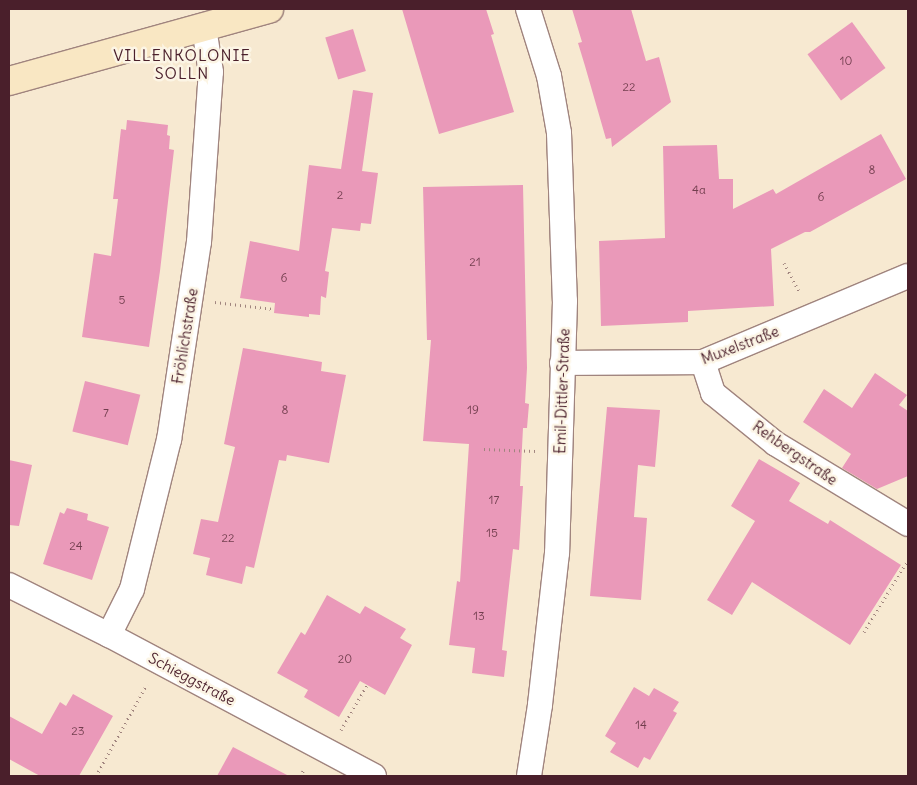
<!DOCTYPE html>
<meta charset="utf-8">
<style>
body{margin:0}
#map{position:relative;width:917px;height:785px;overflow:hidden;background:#f7e9d1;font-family:Delius,sans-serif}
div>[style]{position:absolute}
.building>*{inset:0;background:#ea99b9;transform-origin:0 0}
.path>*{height:3px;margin-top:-1.5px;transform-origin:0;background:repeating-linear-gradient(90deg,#a0847e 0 1px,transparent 0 5px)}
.roads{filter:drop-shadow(1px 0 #a0847e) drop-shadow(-1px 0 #a0847e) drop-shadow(0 1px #a0847e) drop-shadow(0 -1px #a0847e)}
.street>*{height:24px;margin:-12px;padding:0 12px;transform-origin:12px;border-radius:12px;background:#fff}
.secondary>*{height:28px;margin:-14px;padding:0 14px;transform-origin:14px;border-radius:14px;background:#f9e7c3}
span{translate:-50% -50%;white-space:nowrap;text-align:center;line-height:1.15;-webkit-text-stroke:5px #fcf5e5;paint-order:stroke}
.number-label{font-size:12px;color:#723e4e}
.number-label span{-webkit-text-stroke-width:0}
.street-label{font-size:15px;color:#4a1f2b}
.neighbourhood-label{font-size:16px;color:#4a1f2b;letter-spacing:1px}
.frame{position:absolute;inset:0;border:10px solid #4a1f2b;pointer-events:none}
</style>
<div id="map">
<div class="building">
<i style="clip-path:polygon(402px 9px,486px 9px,494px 34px,491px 35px,514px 112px,439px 134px)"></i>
<i style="clip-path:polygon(572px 9px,631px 9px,646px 61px,659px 57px,671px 102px,612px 147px,611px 138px,606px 139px,585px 66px,578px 43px,582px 42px)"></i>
<i style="left:852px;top:22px;width:57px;height:55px;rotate:54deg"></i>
<i style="left:353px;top:29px;width:44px;height:29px;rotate:73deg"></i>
<i style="clip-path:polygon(353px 90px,373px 93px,362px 171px,378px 173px,371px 224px,361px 223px,360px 231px,332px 228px,325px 271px,329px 272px,326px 298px,321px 296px,320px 315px,309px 314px,309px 317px,274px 313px,275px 303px,240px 298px,250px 241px,299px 251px,309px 165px,341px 169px)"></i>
<i style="clip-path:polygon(127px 120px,168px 125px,167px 135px,170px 136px,169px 149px,174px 150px,160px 271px,149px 347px,82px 337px,94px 253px,111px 256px,118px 199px,113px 199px,121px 129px,126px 130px)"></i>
<i style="clip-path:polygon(881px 134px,906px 179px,810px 232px,805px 232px,771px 249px,774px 306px,688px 311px,688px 322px,601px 326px,599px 241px,665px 238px,663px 146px,717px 145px,719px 179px,733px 179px,733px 209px,773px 189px,776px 194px)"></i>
<i style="clip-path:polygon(523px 185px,527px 368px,525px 403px,529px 404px,527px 428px,523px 428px,520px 486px,523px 486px,519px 550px,513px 549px,502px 650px,507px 651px,504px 677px,472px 673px,475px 648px,449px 645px,457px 581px,460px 582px,469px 444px,423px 441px,431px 340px,427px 340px,423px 187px)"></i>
<i style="clip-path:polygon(243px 348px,322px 362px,321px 371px,346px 375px,329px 463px,287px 455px,286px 461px,279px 460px,254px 568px,246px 566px,242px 584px,206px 575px,210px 558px,193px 554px,201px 519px,218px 522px,235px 447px,224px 444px)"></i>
<i style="clip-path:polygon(875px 373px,907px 395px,899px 405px,908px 411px,908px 476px,877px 489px,842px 468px,851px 454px,803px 422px,824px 389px,852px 408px)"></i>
<i style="left:85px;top:381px;width:57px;height:52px;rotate:14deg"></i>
<i style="clip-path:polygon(607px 407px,660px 410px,655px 467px,638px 465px,634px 517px,647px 518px,641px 600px,590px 596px)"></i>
<i style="clip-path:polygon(759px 459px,800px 483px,789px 501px,828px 524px,830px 520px,901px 565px,850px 645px,752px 582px,732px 615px,707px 600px,755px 521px,731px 506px)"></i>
<i style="clip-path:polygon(9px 460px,32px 465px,19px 526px,9px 525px)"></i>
<i style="clip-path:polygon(67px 508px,88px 514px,87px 520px,109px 527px,92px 580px,43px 564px,60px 512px,64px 514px)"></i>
<i style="clip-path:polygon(327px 595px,360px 614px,365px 606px,406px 629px,400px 638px,412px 645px,385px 695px,360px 681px,339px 717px,304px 697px,308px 690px,277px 673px,301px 632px,305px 635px)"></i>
<i style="clip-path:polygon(634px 687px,649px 696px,654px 688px,679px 702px,673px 711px,677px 713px,650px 760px,644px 757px,638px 768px,610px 752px,616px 743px,605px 736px)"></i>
<i style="clip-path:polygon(73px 694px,113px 716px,79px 776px,40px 776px,9px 759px,9px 716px,42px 734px,60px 702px,66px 706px)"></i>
<i style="clip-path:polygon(233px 747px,289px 776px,217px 776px)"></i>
</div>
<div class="path">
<i style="left:784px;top:263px;width:34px;rotate:62deg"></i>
<i style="left:215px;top:302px;width:59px;rotate:6.8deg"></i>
<i style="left:484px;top:449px;width:51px;rotate:2.2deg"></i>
<i style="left:864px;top:632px;width:84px;rotate:-58.6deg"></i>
<i style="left:341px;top:730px;width:52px;rotate:-60deg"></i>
<i style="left:96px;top:776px;width:105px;rotate:-61deg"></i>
<i style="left:300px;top:776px;width:9px;rotate:-58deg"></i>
</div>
<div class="roads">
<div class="street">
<i style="left:528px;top:9px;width:70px;rotate:72.6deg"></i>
<i style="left:549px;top:76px;width:58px;rotate:80deg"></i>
<i style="left:559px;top:133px;width:168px;rotate:88deg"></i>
<i style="left:565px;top:301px;width:252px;rotate:91.8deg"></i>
<i style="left:557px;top:553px;width:153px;rotate:96.4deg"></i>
<i style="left:540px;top:705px;width:72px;rotate:98.8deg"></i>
<i style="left:703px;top:362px;width:33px;rotate:72deg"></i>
<i style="left:713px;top:393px;width:81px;rotate:39deg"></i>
<i style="left:776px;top:444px;width:154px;rotate:31.2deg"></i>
<i style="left:562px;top:363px;width:141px;rotate:-0.4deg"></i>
<i style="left:703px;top:362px;width:222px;rotate:-22.8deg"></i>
<i style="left:9px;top:585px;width:112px;rotate:26.6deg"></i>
<i style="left:109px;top:635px;width:300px;rotate:28deg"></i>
<i style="left:109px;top:635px;width:51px;rotate:-63.4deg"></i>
<i style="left:132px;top:589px;width:154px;rotate:-76.1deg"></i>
<i style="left:169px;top:440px;width:200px;rotate:-81.4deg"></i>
<i style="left:199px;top:242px;width:170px;rotate:-86deg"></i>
<i style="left:211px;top:72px;width:45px;rotate:-99deg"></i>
</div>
<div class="secondary">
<i style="left:9px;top:81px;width:270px;rotate:-15.5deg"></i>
</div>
</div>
<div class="number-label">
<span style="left:846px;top:61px">10</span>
<span style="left:629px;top:87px">22</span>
<span style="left:872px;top:170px">8</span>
<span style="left:699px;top:190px">4a</span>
<span style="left:340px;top:195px">2</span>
<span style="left:821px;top:197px">6</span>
<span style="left:475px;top:262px">21</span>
<span style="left:284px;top:278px">6</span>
<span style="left:122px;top:300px">5</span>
<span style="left:285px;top:410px">8</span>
<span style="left:473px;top:410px">19</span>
<span style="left:106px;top:413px">7</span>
<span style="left:494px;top:500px">17</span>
<span style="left:492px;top:533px">15</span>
<span style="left:228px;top:538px">22</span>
<span style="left:76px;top:546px">24</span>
<span style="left:479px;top:616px">13</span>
<span style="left:345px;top:659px">20</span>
<span style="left:641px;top:725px">14</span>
<span style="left:78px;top:731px">23</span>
</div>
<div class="street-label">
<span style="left:185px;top:336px;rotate:-81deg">Fröhlichstraße</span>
<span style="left:740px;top:345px;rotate:-21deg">Muxelstraße</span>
<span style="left:562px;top:391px;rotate:-88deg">Emil-Dittler-Straße</span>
<span style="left:795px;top:453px;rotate:35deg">Rehbergstraße</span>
<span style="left:192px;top:679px;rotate:28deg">Schieggstraße</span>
</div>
<div class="neighbourhood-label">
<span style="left:182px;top:64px">VILLENKOLONIE<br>SOLLN</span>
</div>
<div class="frame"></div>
</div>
